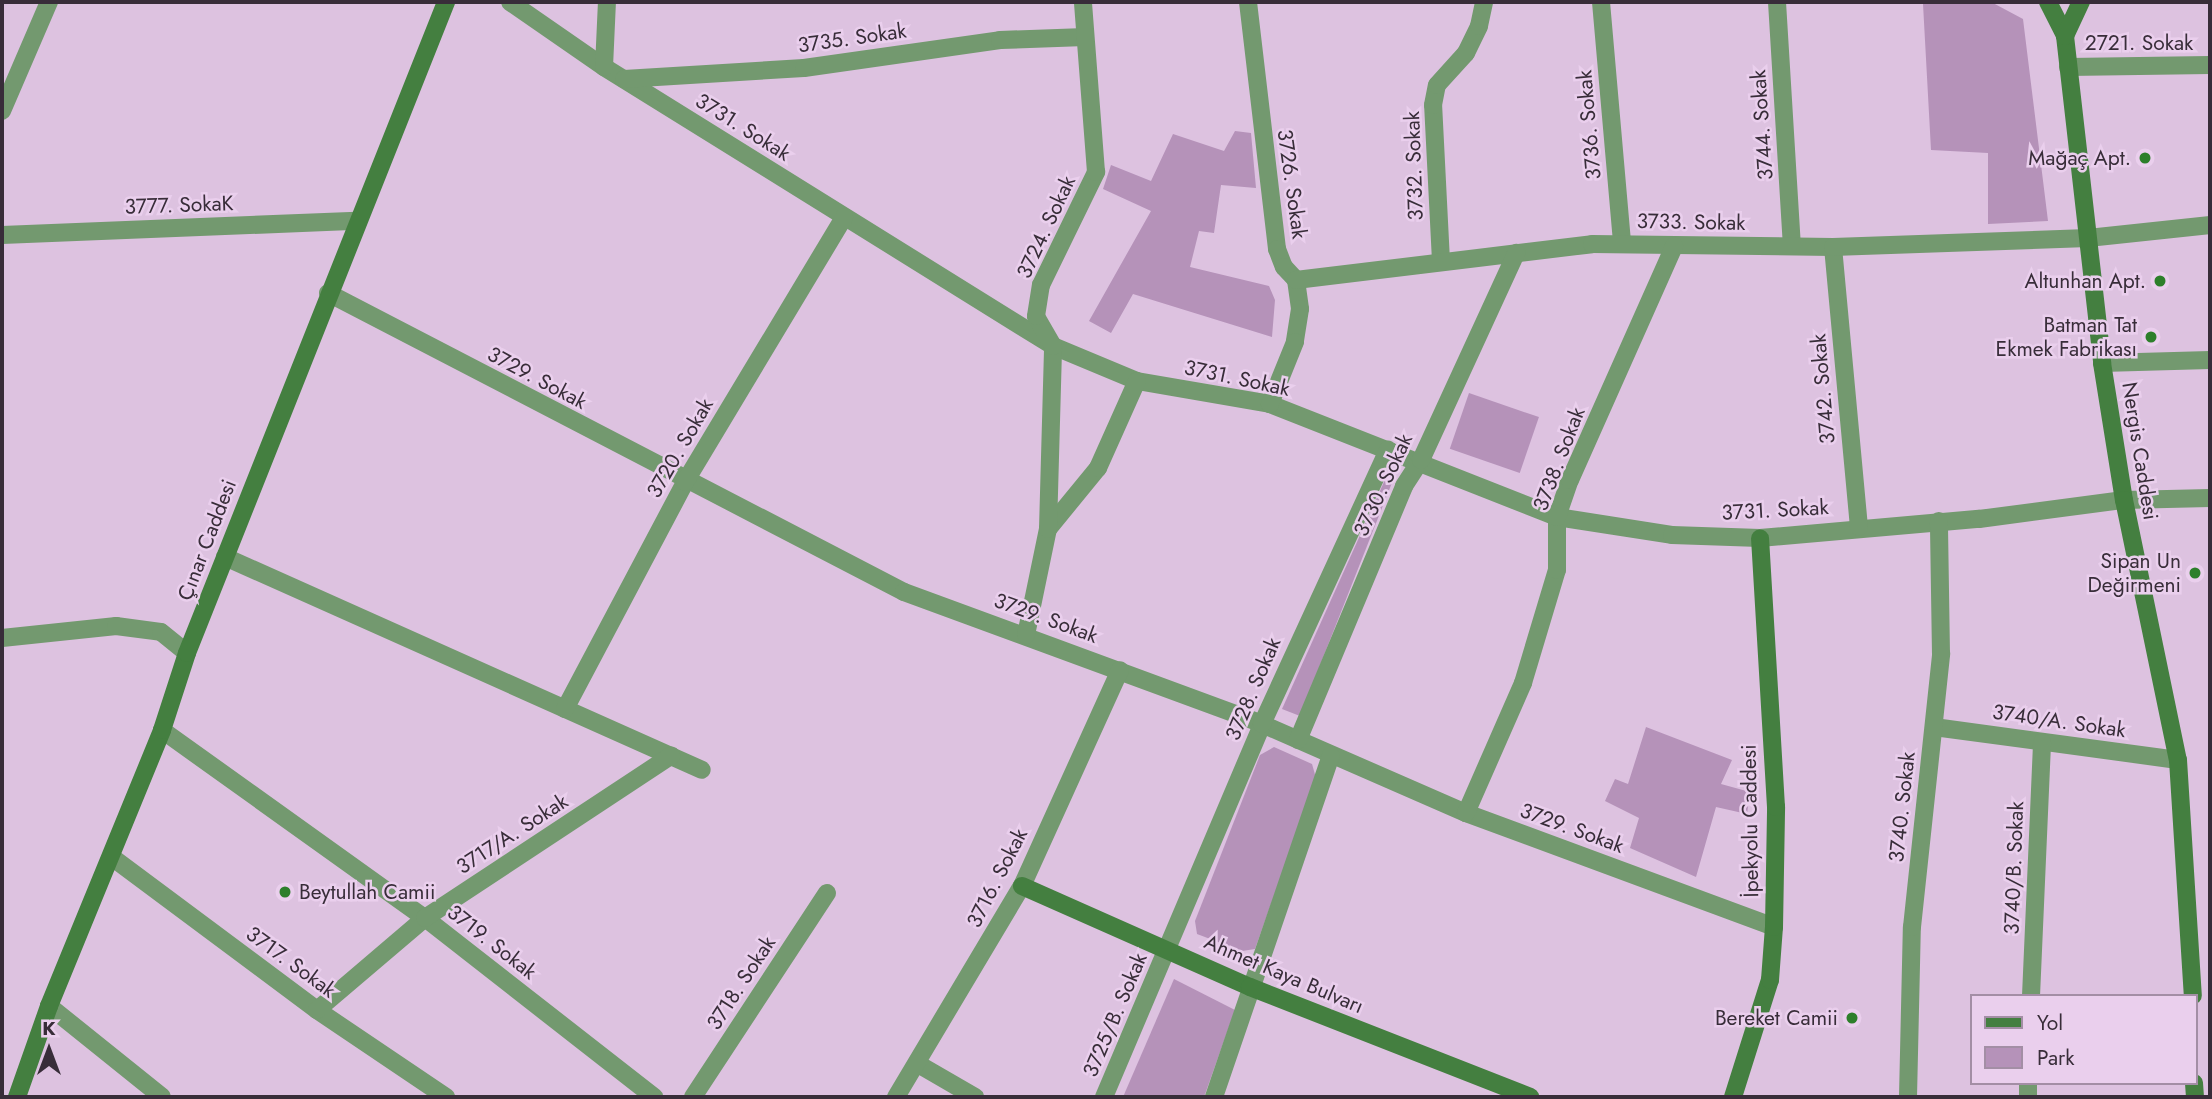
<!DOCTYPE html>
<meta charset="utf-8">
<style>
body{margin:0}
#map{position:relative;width:2212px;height:1099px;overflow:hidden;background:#ddc2e0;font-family:Jost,sans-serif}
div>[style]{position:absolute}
.green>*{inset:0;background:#b592b9;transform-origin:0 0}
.street>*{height:18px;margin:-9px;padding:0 9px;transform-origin:9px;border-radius:9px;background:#73996f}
.secondary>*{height:18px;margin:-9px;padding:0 9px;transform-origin:9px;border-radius:9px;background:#447f40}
.dots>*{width:19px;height:19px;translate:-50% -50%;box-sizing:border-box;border:4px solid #eacfed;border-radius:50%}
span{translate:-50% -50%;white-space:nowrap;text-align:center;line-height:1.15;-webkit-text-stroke:5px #eacfed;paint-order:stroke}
.street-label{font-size:21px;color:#382d39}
.poi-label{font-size:21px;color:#382d39}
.right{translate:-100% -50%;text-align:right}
.left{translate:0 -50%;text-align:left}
.frame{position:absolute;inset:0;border:4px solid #382d39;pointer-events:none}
.legend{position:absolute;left:1970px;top:994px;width:228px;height:91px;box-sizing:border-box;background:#eacfed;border:2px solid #a38ea5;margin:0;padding:9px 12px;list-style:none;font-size:21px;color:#382d39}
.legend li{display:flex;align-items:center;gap:14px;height:35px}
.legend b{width:35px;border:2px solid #a38ea5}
.north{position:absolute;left:14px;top:1015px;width:70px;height:70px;-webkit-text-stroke:5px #eacfed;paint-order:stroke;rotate:0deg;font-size:19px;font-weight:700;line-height:28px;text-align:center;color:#382d39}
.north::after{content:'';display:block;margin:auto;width:24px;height:32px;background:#382d39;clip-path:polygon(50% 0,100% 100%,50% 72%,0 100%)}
</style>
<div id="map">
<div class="green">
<i style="clip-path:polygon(1993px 3px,2023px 19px,2048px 221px,1988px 224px,1988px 153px,1931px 150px,1923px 4px)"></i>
<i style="clip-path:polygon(1235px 131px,1251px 133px,1256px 188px,1221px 185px,1214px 233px,1199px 231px,1190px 267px,1269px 286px,1275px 300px,1272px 337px,1133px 294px,1111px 333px,1089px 321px,1151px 211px,1103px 189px,1111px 165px,1151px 181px,1173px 134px,1224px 151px)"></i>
<i style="left:1469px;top:393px;width:74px;height:59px;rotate:19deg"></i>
<i style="clip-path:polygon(1388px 473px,1395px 475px,1300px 716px,1282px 709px)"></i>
<i style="clip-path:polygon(1646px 727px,1732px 760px,1721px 784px,1750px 792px,1747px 814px,1716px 807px,1696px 877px,1630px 848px,1639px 818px,1605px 801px,1615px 779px,1628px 784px)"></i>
<i style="clip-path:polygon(1274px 747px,1312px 764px,1316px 778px,1255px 949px,1242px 951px,1197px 934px,1195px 921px,1260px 755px)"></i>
<i style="clip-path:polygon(1174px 979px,1235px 1010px,1204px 1097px,1123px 1097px)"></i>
</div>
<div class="street">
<i style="left:510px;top:2px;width:114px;rotate:34.7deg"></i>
<i style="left:604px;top:67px;width:529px;rotate:31.86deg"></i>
<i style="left:1053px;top:346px;width:91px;rotate:22.6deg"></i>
<i style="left:1137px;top:381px;width:135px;rotate:9.8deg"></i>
<i style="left:1270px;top:404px;width:308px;rotate:21.5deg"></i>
<i style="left:1557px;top:517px;width:116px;rotate:8.9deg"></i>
<i style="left:1672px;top:535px;width:88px;rotate:2deg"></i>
<i style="left:1760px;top:538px;width:220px;rotate:-5deg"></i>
<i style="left:1979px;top:519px;width:146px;rotate:-7.5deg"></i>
<i style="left:2124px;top:500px;width:86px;rotate:-1.3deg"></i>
<i style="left:1248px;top:2px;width:249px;rotate:83.3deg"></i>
<i style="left:1277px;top:249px;width:19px;rotate:69deg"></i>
<i style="left:1284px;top:267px;width:18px;rotate:47deg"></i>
<i style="left:1296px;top:280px;width:29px;rotate:82deg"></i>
<i style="left:1300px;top:309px;width:33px;rotate:99deg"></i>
<i style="left:1295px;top:342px;width:67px;rotate:112deg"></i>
<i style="left:1601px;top:2px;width:243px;rotate:85deg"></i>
<i style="left:1777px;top:2px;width:244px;rotate:86.5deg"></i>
<i style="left:604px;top:67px;width:65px;rotate:-87.4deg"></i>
<i style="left:2068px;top:67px;width:142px;rotate:-0.8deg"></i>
<i style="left:624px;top:79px;width:180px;rotate:-3.5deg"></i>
<i style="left:804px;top:68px;width:198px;rotate:-8.1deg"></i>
<i style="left:1000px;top:40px;width:85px;rotate:-2deg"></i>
<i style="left:2px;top:111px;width:119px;rotate:-66.7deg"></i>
<i style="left:2px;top:235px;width:355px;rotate:-2.3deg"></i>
<i style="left:1833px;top:247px;width:281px;rotate:84.7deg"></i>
<i style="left:1441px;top:261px;width:156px;rotate:-92.9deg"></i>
<i style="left:1433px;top:105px;width:20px;rotate:-79deg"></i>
<i style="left:1437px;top:85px;width:43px;rotate:-47.8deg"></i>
<i style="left:1466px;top:53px;width:30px;rotate:-64deg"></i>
<i style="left:1479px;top:26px;width:25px;rotate:-78deg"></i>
<i style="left:1296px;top:280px;width:298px;rotate:-6.9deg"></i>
<i style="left:1592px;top:244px;width:241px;rotate:0.7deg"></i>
<i style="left:1833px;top:247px;width:255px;rotate:-2deg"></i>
<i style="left:2088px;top:238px;width:123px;rotate:-6.1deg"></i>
<i style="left:328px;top:293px;width:649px;rotate:27.43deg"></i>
<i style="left:904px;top:592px;width:382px;rotate:20.2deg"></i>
<i style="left:1262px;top:724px;width:223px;rotate:23.6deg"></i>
<i style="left:1466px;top:813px;width:328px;rotate:20.3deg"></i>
<i style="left:2102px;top:363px;width:108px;rotate:-1.6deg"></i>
<i style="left:1048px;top:529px;width:79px;rotate:-50.7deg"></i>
<i style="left:1098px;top:468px;width:95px;rotate:-65.9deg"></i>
<i style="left:225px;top:557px;width:522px;rotate:24.06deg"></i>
<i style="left:1026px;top:635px;width:108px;rotate:-78.3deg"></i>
<i style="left:1048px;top:529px;width:183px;rotate:-88.4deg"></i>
<i style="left:1053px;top:346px;width:34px;rotate:-120deg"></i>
<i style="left:1036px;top:316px;width:31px;rotate:-81deg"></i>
<i style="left:1041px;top:285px;width:126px;rotate:-64deg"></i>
<i style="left:1096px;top:172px;width:170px;rotate:-94.4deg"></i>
<i style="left:2px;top:638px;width:115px;rotate:-6deg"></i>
<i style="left:116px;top:626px;width:45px;rotate:7.6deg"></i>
<i style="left:161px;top:632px;width:33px;rotate:39deg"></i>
<i style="left:565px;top:709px;width:257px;rotate:-62.1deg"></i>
<i style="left:685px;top:482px;width:309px;rotate:-59deg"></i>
<i style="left:1934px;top:727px;width:246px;rotate:7.7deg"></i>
<i style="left:162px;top:730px;width:323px;rotate:35.6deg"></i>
<i style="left:425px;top:918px;width:291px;rotate:38deg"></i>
<i style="left:1298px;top:740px;width:275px;rotate:-67.3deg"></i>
<i style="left:1404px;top:486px;width:31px;rotate:-57deg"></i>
<i style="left:1421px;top:460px;width:228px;rotate:-65.3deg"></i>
<i style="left:1466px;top:813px;width:142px;rotate:-66.3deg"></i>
<i style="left:1523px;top:683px;width:118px;rotate:-73.3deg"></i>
<i style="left:1557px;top:570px;width:53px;rotate:-90deg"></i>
<i style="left:1557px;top:517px;width:39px;rotate:-71deg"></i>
<i style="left:1570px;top:480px;width:256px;rotate:-66deg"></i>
<i style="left:113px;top:858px;width:254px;rotate:36.7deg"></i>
<i style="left:317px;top:1010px;width:156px;rotate:34deg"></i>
<i style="left:2031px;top:996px;width:254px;rotate:-87.5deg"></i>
<i style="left:49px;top:1006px;width:145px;rotate:38.8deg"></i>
<i style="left:317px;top:1010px;width:142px;rotate:-40.4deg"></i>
<i style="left:425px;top:918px;width:295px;rotate:-33.4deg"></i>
<i style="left:918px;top:1064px;width:66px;rotate:30.1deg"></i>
<i style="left:693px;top:1097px;width:244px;rotate:-56.7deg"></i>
<i style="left:896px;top:1097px;width:246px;rotate:-59.2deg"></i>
<i style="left:1022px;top:886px;width:237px;rotate:-65.6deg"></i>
<i style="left:1104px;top:1097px;width:405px;rotate:-67deg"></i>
<i style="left:1262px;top:724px;width:302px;rotate:-65.3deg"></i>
<i style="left:1214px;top:1097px;width:361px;rotate:-71.1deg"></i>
<i style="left:1908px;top:1097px;width:170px;rotate:-88.7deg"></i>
<i style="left:1912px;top:927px;width:275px;rotate:-83.9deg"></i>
<i style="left:1941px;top:654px;width:133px;rotate:-90.9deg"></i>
<i style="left:2028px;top:1097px;width:14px;rotate:-90deg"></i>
</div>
<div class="secondary">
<i style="left:2048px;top:2px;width:38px;rotate:63deg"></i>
<i style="left:2065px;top:36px;width:329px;rotate:83.5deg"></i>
<i style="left:2102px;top:363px;width:139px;rotate:80.9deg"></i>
<i style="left:2124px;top:500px;width:266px;rotate:78.3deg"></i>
<i style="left:2178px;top:760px;width:236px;rotate:86.4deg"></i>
<i style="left:2065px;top:36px;width:38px;rotate:-65deg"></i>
<i style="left:1022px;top:886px;width:249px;rotate:23.9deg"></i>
<i style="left:1250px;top:987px;width:301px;rotate:21.4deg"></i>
<i style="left:2194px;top:1083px;width:14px;rotate:86deg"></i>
<i style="left:17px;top:1097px;width:96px;rotate:-70.6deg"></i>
<i style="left:49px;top:1006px;width:298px;rotate:-67.7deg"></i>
<i style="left:162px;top:730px;width:81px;rotate:-72deg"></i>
<i style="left:187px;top:653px;width:701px;rotate:-68.3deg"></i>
<i style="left:1733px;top:1097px;width:123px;rotate:-72.5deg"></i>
<i style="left:1770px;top:980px;width:53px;rotate:-85.7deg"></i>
<i style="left:1774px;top:927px;width:120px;rotate:-89deg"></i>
<i style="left:1776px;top:807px;width:269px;rotate:-93.4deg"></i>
</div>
<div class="dots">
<i style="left:2145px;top:158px;background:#2d7f2b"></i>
<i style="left:2160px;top:281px;background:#2d7f2b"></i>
<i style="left:2151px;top:337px;background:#2d7f2b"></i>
<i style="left:2195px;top:573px;background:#2d7f2b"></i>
<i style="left:285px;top:892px;background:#2d7f2b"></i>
<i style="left:1852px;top:1018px;background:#2d7f2b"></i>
</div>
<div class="street-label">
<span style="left:852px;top:38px;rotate:-8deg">3735. Sokak</span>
<span style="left:2139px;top:43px">2721. Sokak</span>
<span style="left:1589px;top:125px;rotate:-95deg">3736. Sokak</span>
<span style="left:1762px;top:125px;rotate:-94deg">3744. Sokak</span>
<span style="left:743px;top:127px;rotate:32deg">3731. Sokak</span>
<span style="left:1414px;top:166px;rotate:-92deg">3732. Sokak</span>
<span style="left:1292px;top:184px;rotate:82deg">3726. Sokak</span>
<span style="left:179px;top:205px;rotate:-2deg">3777. SokaK</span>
<span style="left:1691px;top:222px;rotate:1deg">3733. Sokak</span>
<span style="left:1046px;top:227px;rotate:-65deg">3724. Sokak</span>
<span style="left:537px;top:378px;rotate:28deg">3729. Sokak</span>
<span style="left:1237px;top:378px;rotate:12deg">3731. Sokak</span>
<span style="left:1823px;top:389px;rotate:-95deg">3742. Sokak</span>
<span style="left:680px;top:448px;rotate:-60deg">3720. Sokak</span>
<span style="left:2140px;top:451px;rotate:81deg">Nergis Caddesi</span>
<span style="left:1559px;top:459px;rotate:-69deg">3738. Sokak</span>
<span style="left:1383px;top:485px;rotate:-65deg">3730. Sokak</span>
<span style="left:1775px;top:510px;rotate:-3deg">3731. Sokak</span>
<span style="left:207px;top:540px;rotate:-69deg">Çınar Caddesi</span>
<span style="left:1046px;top:618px;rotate:20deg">3729. Sokak</span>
<span style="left:1253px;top:689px;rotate:-67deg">3728. Sokak</span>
<span style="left:2059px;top:721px;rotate:8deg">3740/A. Sokak</span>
<span style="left:1902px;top:807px;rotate:-84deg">3740. Sokak</span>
<span style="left:1750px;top:821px;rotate:-91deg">İpekyolu Caddesi</span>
<span style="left:1572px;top:828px;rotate:20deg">3729. Sokak</span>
<span style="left:512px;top:834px;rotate:-33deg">3717/A. Sokak</span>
<span style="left:2014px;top:868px;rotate:-88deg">3740/B. Sokak</span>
<span style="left:997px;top:878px;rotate:-63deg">3716. Sokak</span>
<span style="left:492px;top:942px;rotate:38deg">3719. Sokak</span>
<span style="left:291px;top:962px;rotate:36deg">3717. Sokak</span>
<span style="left:1284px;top:974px;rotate:23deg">Ahmet Kaya Bulvarı</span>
<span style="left:741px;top:983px;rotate:-57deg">3718. Sokak</span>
<span style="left:1115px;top:1015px;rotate:-67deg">3725/B. Sokak</span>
</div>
<div class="poi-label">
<span class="right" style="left:2131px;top:158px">Mağaç Apt.</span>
<span class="right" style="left:2146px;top:281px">Altunhan Apt.</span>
<span class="right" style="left:2137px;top:337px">Batman Tat<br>Ekmek Fabrikası</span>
<span class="right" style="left:2181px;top:573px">Sipan Un<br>Değirmeni</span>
<span class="left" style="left:299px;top:892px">Beytullah Camii</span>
<span class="right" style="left:1838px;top:1018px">Bereket Camii</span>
</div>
<div class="frame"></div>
<ul class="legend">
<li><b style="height:9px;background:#447f40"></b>Yol</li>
<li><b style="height:19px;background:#b592b9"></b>Park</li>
</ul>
<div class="north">K</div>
</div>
